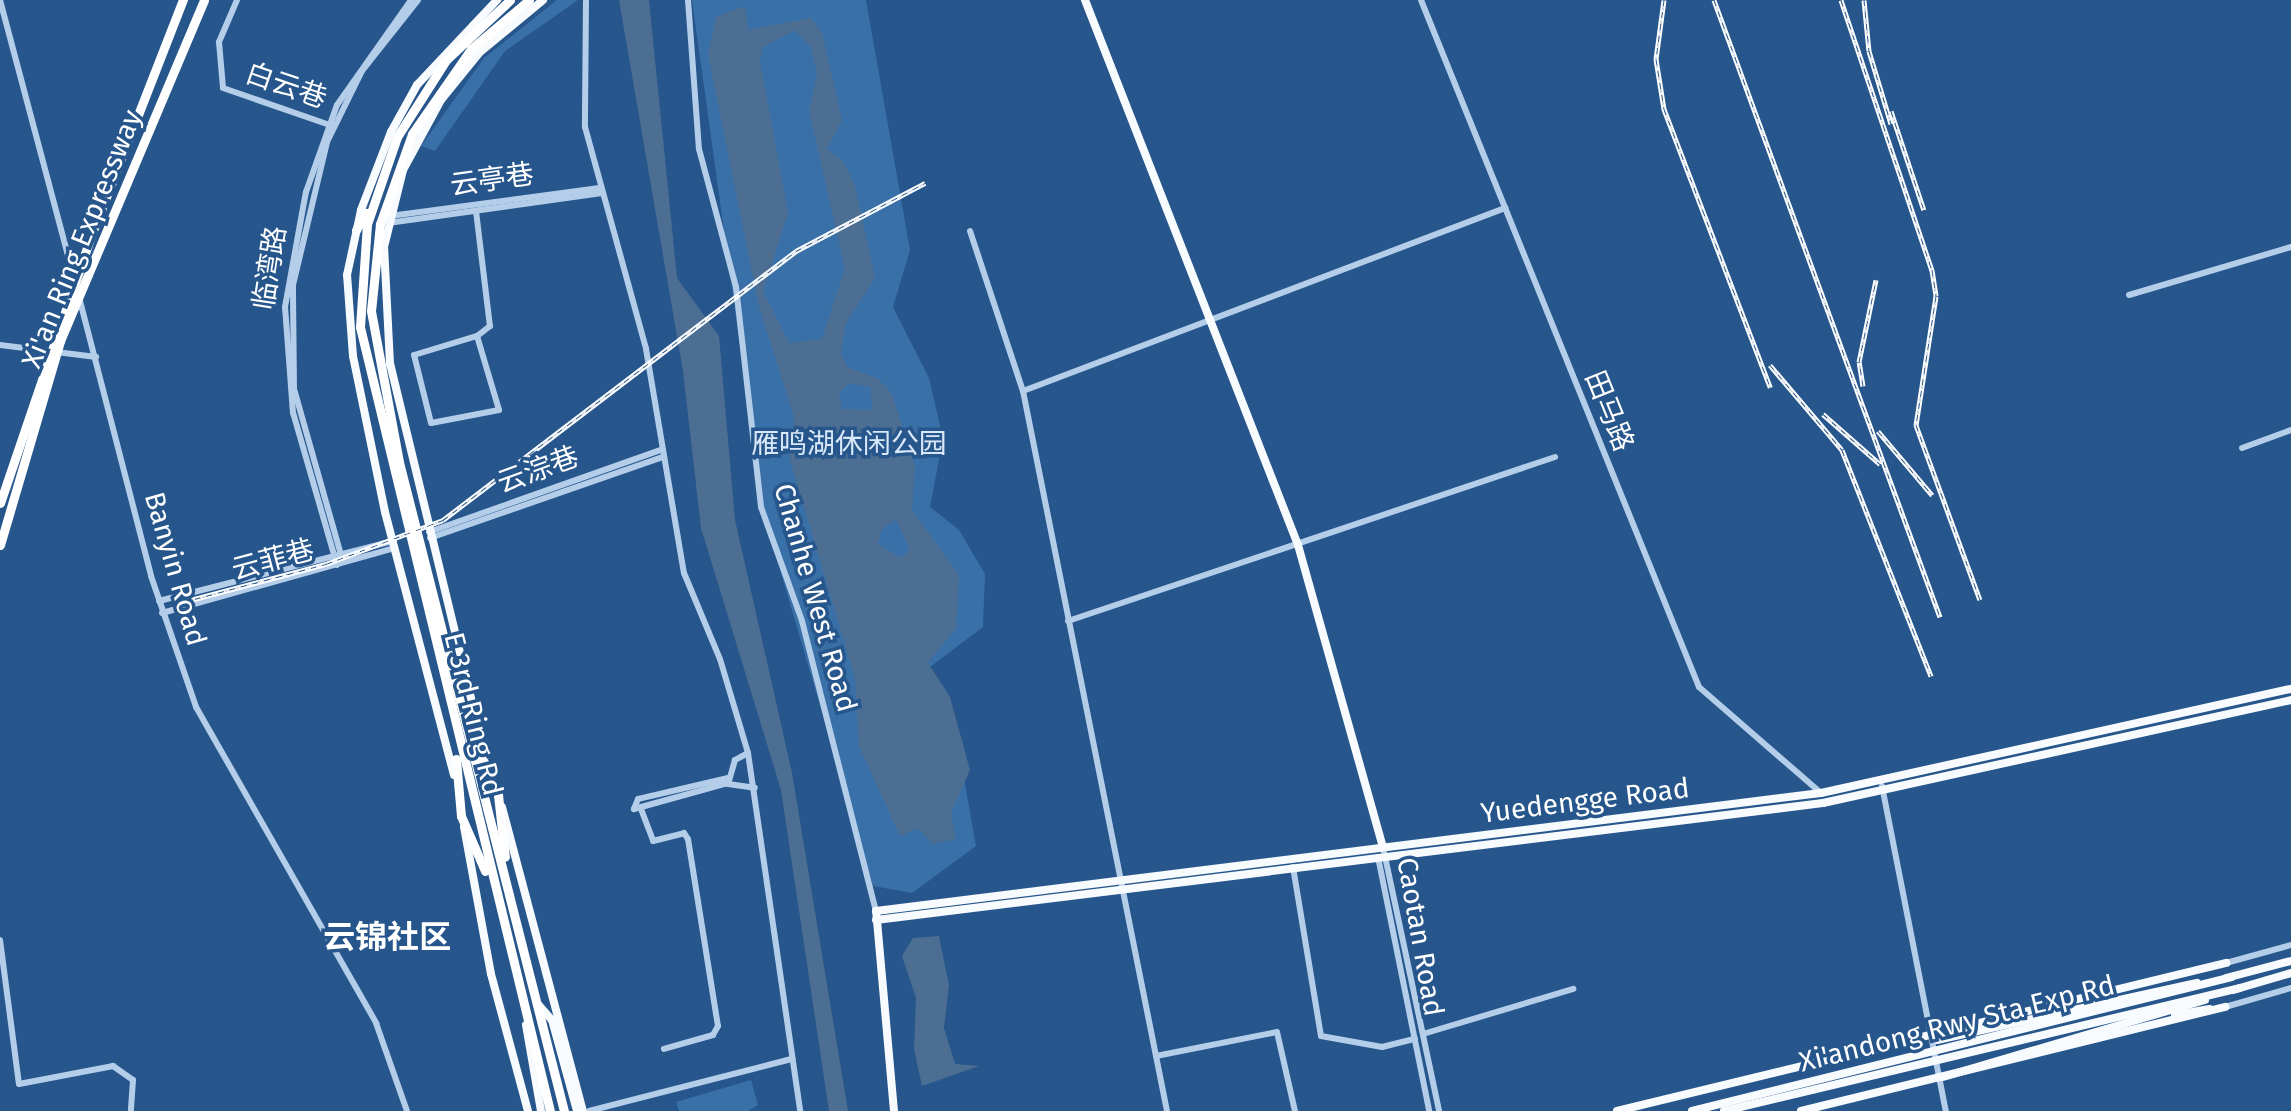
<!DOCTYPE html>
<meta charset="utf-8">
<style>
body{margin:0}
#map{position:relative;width:2291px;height:1111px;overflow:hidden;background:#26568b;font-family:"Fira Sans","Noto Sans SC",sans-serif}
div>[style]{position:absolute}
.green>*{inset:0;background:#3a70a8}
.water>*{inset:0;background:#4c6e93}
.minor>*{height:6px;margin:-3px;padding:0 3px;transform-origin:3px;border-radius:3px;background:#b4ceea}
.major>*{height:8px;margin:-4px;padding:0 4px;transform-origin:4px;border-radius:4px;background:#f8fbfe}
.highway>*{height:9px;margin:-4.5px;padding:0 4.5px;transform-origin:4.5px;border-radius:4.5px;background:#fff}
.rail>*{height:5px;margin-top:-2.5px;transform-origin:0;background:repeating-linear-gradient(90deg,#26568b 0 6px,#fff 0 12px);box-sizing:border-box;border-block:2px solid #fff}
.major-bridge>*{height:8px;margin:-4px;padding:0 4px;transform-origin:4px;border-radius:4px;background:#f8fbfe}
.highway-bridge>*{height:9px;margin:-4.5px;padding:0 4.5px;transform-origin:4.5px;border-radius:4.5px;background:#fff}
span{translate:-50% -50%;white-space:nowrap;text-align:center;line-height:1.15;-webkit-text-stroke:7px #26568b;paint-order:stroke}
.street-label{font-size:28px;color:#fff}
.park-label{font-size:28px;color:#d8e8f8}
.quarter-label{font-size:32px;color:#fff;font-weight:700}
</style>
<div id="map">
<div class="green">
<i style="clip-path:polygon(557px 0,578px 0,505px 51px,435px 151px,421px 146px,484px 58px)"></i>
<i style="clip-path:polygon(692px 0,866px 0,910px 250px,893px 307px,929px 378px,943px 439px,930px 507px,959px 530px,985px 574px,983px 627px,930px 667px,949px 695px,976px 846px,912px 893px,873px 886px,763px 512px)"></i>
<i style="clip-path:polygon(751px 1080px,758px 1105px,748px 1111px,679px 1111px,676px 1102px)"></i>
</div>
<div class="water">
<i style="clip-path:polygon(619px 0,649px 0,677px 278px,719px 336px,735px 520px,792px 773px,848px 1111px,829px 1111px,781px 790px,701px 528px,683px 371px)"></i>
<i style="clip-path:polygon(evenodd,745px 6px,748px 30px,811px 18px,822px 33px,842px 120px,827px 149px,843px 161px,855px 186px,875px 278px,846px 323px,841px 353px,847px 367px,877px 378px,892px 394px,915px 466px,912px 510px,959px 575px,956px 628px,928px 663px,950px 697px,970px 770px,951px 813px,956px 839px,932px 844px,918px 828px,900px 836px,859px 746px,855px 678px,790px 460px,794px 417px,759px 306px,708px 55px,716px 17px,745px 6px,795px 30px,811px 47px,817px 74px,809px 111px,845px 268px,822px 339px,789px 343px,763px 291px,788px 213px,760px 61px,763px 47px,795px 30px,745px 6px,849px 383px,870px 387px,873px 410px,842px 409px,839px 393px,849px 383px,745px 6px,896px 519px,910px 550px,901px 558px,878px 544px,882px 529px,896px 519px)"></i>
<i style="clip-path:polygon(939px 936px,949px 985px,944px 1028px,955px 1064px,979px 1066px,922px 1086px,914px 1049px,916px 998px,902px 956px,913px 938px)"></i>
</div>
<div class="minor">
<i style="left:0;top:0;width:292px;rotate:75.1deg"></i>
<i style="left:237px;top:0;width:46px;rotate:113.2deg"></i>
<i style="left:219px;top:42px;width:46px;rotate:85deg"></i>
<i style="left:223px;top:88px;width:113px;rotate:19.1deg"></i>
<i style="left:586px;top:0;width:127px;rotate:90.5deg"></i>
<i style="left:585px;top:127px;width:230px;rotate:74.6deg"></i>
<i style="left:646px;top:349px;width:227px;rotate:80.4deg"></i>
<i style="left:684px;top:573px;width:93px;rotate:67.3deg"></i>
<i style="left:720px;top:659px;width:98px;rotate:73.4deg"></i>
<i style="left:748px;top:753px;width:362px;rotate:81.7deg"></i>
<i style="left:688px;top:0;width:149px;rotate:85.8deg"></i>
<i style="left:699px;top:149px;width:143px;rotate:75deg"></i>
<i style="left:736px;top:287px;width:221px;rotate:83.5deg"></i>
<i style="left:761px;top:507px;width:121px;rotate:70.2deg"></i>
<i style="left:802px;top:621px;width:299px;rotate:75.7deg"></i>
<i style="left:1421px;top:0;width:741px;rotate:67.97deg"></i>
<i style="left:1699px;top:687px;width:162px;rotate:41deg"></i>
<i style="left:476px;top:211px;width:116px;rotate:83.1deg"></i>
<i style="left:490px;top:326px;width:16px;rotate:142deg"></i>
<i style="left:477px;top:336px;width:77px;rotate:73.4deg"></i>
<i style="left:499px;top:410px;width:69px;rotate:169.2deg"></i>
<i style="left:431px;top:423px;width:70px;rotate:-104deg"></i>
<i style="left:414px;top:355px;width:66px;rotate:-16.8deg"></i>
<i style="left:390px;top:216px;width:213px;rotate:-7.6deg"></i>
<i style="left:388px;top:223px;width:216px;rotate:-8deg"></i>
<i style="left:970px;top:231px;width:169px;rotate:71.7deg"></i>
<i style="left:1023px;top:391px;width:734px;rotate:78.69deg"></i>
<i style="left:2129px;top:295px;width:169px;rotate:-16.5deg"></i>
<i style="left:79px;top:297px;width:288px;rotate:75.5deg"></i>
<i style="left:151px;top:576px;width:139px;rotate:71deg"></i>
<i style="left:196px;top:707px;width:364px;rotate:60.3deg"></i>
<i style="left:376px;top:1023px;width:93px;rotate:70.6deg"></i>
<i style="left:0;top:345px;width:97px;rotate:7.1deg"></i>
<i style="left:1023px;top:391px;width:516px;rotate:-20.79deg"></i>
<i style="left:2242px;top:448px;width:52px;rotate:-20.2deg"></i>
<i style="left:429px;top:532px;width:246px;rotate:-19.5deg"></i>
<i style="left:430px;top:538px;width:246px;rotate:-19.2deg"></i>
<i style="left:343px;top:562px;width:180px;rotate:-105.8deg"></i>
<i style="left:294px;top:389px;width:104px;rotate:-90.6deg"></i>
<i style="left:293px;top:285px;width:147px;rotate:-76.6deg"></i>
<i style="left:327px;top:142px;width:79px;rotate:-63.8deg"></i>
<i style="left:362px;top:71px;width:90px;rotate:-51.7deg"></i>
<i style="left:337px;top:565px;width:158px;rotate:-106.1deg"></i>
<i style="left:293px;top:413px;width:106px;rotate:-94.3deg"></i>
<i style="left:285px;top:307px;width:117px;rotate:-79.7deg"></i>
<i style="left:306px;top:192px;width:92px;rotate:-70.4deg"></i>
<i style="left:337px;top:105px;width:128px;rotate:-54.8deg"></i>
<i style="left:159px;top:601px;width:242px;rotate:-14.4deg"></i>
<i style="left:162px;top:613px;width:242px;rotate:-15.6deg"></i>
<i style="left:1068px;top:621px;width:514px;rotate:-18.61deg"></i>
<i style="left:748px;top:753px;width:15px;rotate:152deg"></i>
<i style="left:735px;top:760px;width:25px;rotate:106deg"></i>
<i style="left:728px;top:784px;width:27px;rotate:8deg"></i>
<i style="left:728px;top:778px;width:92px;rotate:166.9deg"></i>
<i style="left:638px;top:799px;width:11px;rotate:112deg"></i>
<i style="left:634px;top:809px;width:98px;rotate:-15.5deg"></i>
<i style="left:1882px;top:786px;width:331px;rotate:78.9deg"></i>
<i style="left:641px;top:809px;width:34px;rotate:69deg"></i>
<i style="left:653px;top:841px;width:32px;rotate:-14deg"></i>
<i style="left:684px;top:833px;width:7px;rotate:56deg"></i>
<i style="left:688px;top:839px;width:189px;rotate:80.9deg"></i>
<i style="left:718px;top:1026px;width:10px;rotate:119deg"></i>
<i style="left:713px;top:1035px;width:51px;rotate:164.1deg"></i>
<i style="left:1383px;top:847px;width:270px;rotate:78deg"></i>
<i style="left:1378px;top:857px;width:259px;rotate:78.6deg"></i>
<i style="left:1293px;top:867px;width:171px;rotate:80.6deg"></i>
<i style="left:1321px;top:1036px;width:62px;rotate:10.2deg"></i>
<i style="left:1382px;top:1047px;width:34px;rotate:-14deg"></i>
<i style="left:0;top:940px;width:145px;rotate:82.5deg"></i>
<i style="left:19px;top:1084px;width:96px;rotate:-10.8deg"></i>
<i style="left:113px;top:1066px;width:24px;rotate:35deg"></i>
<i style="left:133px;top:1080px;width:31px;rotate:94deg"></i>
<i style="left:2226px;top:963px;width:67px;rotate:-15.5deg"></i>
<i style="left:2225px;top:1007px;width:69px;rotate:-16.1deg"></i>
<i style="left:1423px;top:1034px;width:157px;rotate:-16.7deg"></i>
<i style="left:1156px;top:1056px;width:123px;rotate:-11.2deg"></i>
<i style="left:1277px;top:1032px;width:81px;rotate:77.2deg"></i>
<i style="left:589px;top:1111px;width:210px;rotate:-14.4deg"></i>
</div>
<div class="major">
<i style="left:1085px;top:0;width:585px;rotate:68.65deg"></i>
<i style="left:1298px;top:545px;width:314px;rotate:74.3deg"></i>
<i style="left:485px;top:756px;width:403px;rotate:-103.6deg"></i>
<i style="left:390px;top:364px;width:117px;rotate:-92.9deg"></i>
<i style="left:384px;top:247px;width:79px;rotate:-76.1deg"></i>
<i style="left:403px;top:170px;width:80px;rotate:-61.5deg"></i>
<i style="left:441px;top:100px;width:60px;rotate:-51deg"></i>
<i style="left:479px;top:53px;width:83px;rotate:-39.6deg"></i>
<i style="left:454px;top:775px;width:272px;rotate:-104.7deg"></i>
<i style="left:385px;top:512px;width:159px;rotate:-101.6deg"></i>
<i style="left:353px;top:356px;width:81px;rotate:-94.2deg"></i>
<i style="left:347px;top:275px;width:66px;rotate:-77.8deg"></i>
<i style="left:361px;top:210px;width:84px;rotate:-69deg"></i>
<i style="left:391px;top:132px;width:54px;rotate:-61deg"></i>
<i style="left:417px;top:85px;width:117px;rotate:-46.7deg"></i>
<i style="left:502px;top:807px;width:315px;rotate:75.1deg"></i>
<i style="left:464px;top:827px;width:149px;rotate:79.6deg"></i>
<i style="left:491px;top:974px;width:142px;rotate:74.9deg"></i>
<i style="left:876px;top:920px;width:954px;rotate:-7.04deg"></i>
<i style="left:1823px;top:803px;width:479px;rotate:-12.4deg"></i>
<i style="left:2226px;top:978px;width:67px;rotate:-14.7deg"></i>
<i style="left:2233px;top:990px;width:60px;rotate:-16.3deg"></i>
<i style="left:537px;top:1003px;width:23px;rotate:49deg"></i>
<i style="left:552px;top:1020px;width:94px;rotate:74.6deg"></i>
<i style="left:2175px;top:1015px;width:35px;rotate:-10deg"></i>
<i style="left:526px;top:1025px;width:87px;rotate:80.1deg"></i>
<i style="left:1937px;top:1040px;width:266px;rotate:-12.4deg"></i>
<i style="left:1943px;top:1077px;width:273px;rotate:-16.4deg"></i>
<i style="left:894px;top:1111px;width:201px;rotate:-95.1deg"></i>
<i style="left:876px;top:911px;width:952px;rotate:-7.12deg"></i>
<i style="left:1821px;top:793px;width:481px;rotate:-12.5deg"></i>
<i style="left:1617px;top:1111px;width:627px;rotate:-13.66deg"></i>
<i style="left:1801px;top:1111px;width:437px;rotate:-13.8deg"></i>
</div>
<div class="highway">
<i style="left:510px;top:0;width:88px;rotate:136.8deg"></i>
<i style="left:446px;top:60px;width:91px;rotate:122.5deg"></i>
<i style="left:397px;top:137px;width:92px;rotate:109deg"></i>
<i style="left:367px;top:224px;width:103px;rotate:93.9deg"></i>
<i style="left:360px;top:327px;width:807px;rotate:76.38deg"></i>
<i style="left:529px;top:0;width:76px;rotate:139.8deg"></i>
<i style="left:471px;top:49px;width:103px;rotate:124.8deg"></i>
<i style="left:412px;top:134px;width:96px;rotate:109.6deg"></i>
<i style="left:380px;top:224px;width:87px;rotate:95.9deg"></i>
<i style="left:371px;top:311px;width:154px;rotate:79.5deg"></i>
<i style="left:399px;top:462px;width:670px;rotate:75.74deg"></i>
<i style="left:356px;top:230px;width:20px;rotate:-60deg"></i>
<i style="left:475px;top:741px;width:59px;rotate:66.9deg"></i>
<i style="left:498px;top:795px;width:62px;rotate:83.6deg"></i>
<i style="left:456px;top:759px;width:57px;rotate:85deg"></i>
<i style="left:461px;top:816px;width:60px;rotate:66.4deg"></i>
</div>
<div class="rail">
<i style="left:1664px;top:0;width:60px;rotate:97.7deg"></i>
<i style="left:1656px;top:59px;width:51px;rotate:80.9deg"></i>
<i style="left:1664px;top:109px;width:298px;rotate:69.1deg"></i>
<i style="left:1714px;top:0;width:657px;rotate:69.88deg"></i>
<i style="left:1841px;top:0;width:285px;rotate:71.4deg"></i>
<i style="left:1932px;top:270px;width:26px;rotate:81deg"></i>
<i style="left:1936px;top:296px;width:131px;rotate:98.8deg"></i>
<i style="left:1916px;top:425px;width:186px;rotate:69.9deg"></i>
<i style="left:1864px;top:0;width:51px;rotate:84.4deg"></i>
<i style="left:1869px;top:51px;width:76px;rotate:73.2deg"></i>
<i style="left:1891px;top:111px;width:104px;rotate:71.6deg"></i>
<i style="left:1770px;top:365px;width:111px;rotate:49.7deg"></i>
<i style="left:1842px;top:450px;width:243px;rotate:68.5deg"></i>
<i style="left:1863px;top:386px;width:24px;rotate:-99deg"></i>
<i style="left:1859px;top:362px;width:84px;rotate:-78.3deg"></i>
<i style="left:1823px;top:414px;width:76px;rotate:41.3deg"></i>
<i style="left:1878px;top:431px;width:84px;rotate:49.8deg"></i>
<i style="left:183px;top:602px;width:148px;rotate:-14.9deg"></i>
<i style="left:326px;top:564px;width:125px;rotate:-20.6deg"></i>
<i style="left:443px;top:520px;width:444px;rotate:-37.3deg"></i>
<i style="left:796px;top:251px;width:146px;rotate:-27.8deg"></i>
</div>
<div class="major-bridge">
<i style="left:1692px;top:1111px;width:556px;rotate:-13.94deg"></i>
<i style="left:1724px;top:1111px;width:530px;rotate:-13.41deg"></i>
</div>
<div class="highway-bridge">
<i style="left:0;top:503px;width:280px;rotate:-71.2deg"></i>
<i style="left:90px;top:238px;width:256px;rotate:-68.7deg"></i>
<i style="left:0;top:545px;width:213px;rotate:-73.6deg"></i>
<i style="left:60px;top:341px;width:370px;rotate:-67.1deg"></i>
</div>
<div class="street-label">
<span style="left:286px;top:86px;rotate:19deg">白云巷</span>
<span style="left:492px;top:180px;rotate:-8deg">云亭巷</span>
<span style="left:82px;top:239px;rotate:-68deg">Xi'an Ring Expressway</span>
<span style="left:270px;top:268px;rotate:-81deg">临湾路</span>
<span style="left:1609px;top:411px;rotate:68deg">田马路</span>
<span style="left:538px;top:470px;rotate:-20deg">云淙巷</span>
<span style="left:273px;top:560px;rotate:-15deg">云菲巷</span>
<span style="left:175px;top:569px;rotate:74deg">Banyin Road</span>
<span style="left:815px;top:598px;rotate:74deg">Chanhe West Road</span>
<span style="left:473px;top:714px;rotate:76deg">E 3rd Ring Rd</span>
<span style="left:1585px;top:801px;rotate:-7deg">Yuedengge Road</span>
<span style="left:1420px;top:937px;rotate:80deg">Caotan Road</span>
<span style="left:1957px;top:1024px;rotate:-14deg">Xi'andong Rwy Sta Exp Rd</span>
</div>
<div class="park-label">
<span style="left:849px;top:444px">雁鸣湖休闲公园</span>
</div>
<div class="quarter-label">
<span style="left:387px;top:937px">云锦社区</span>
</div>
</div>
